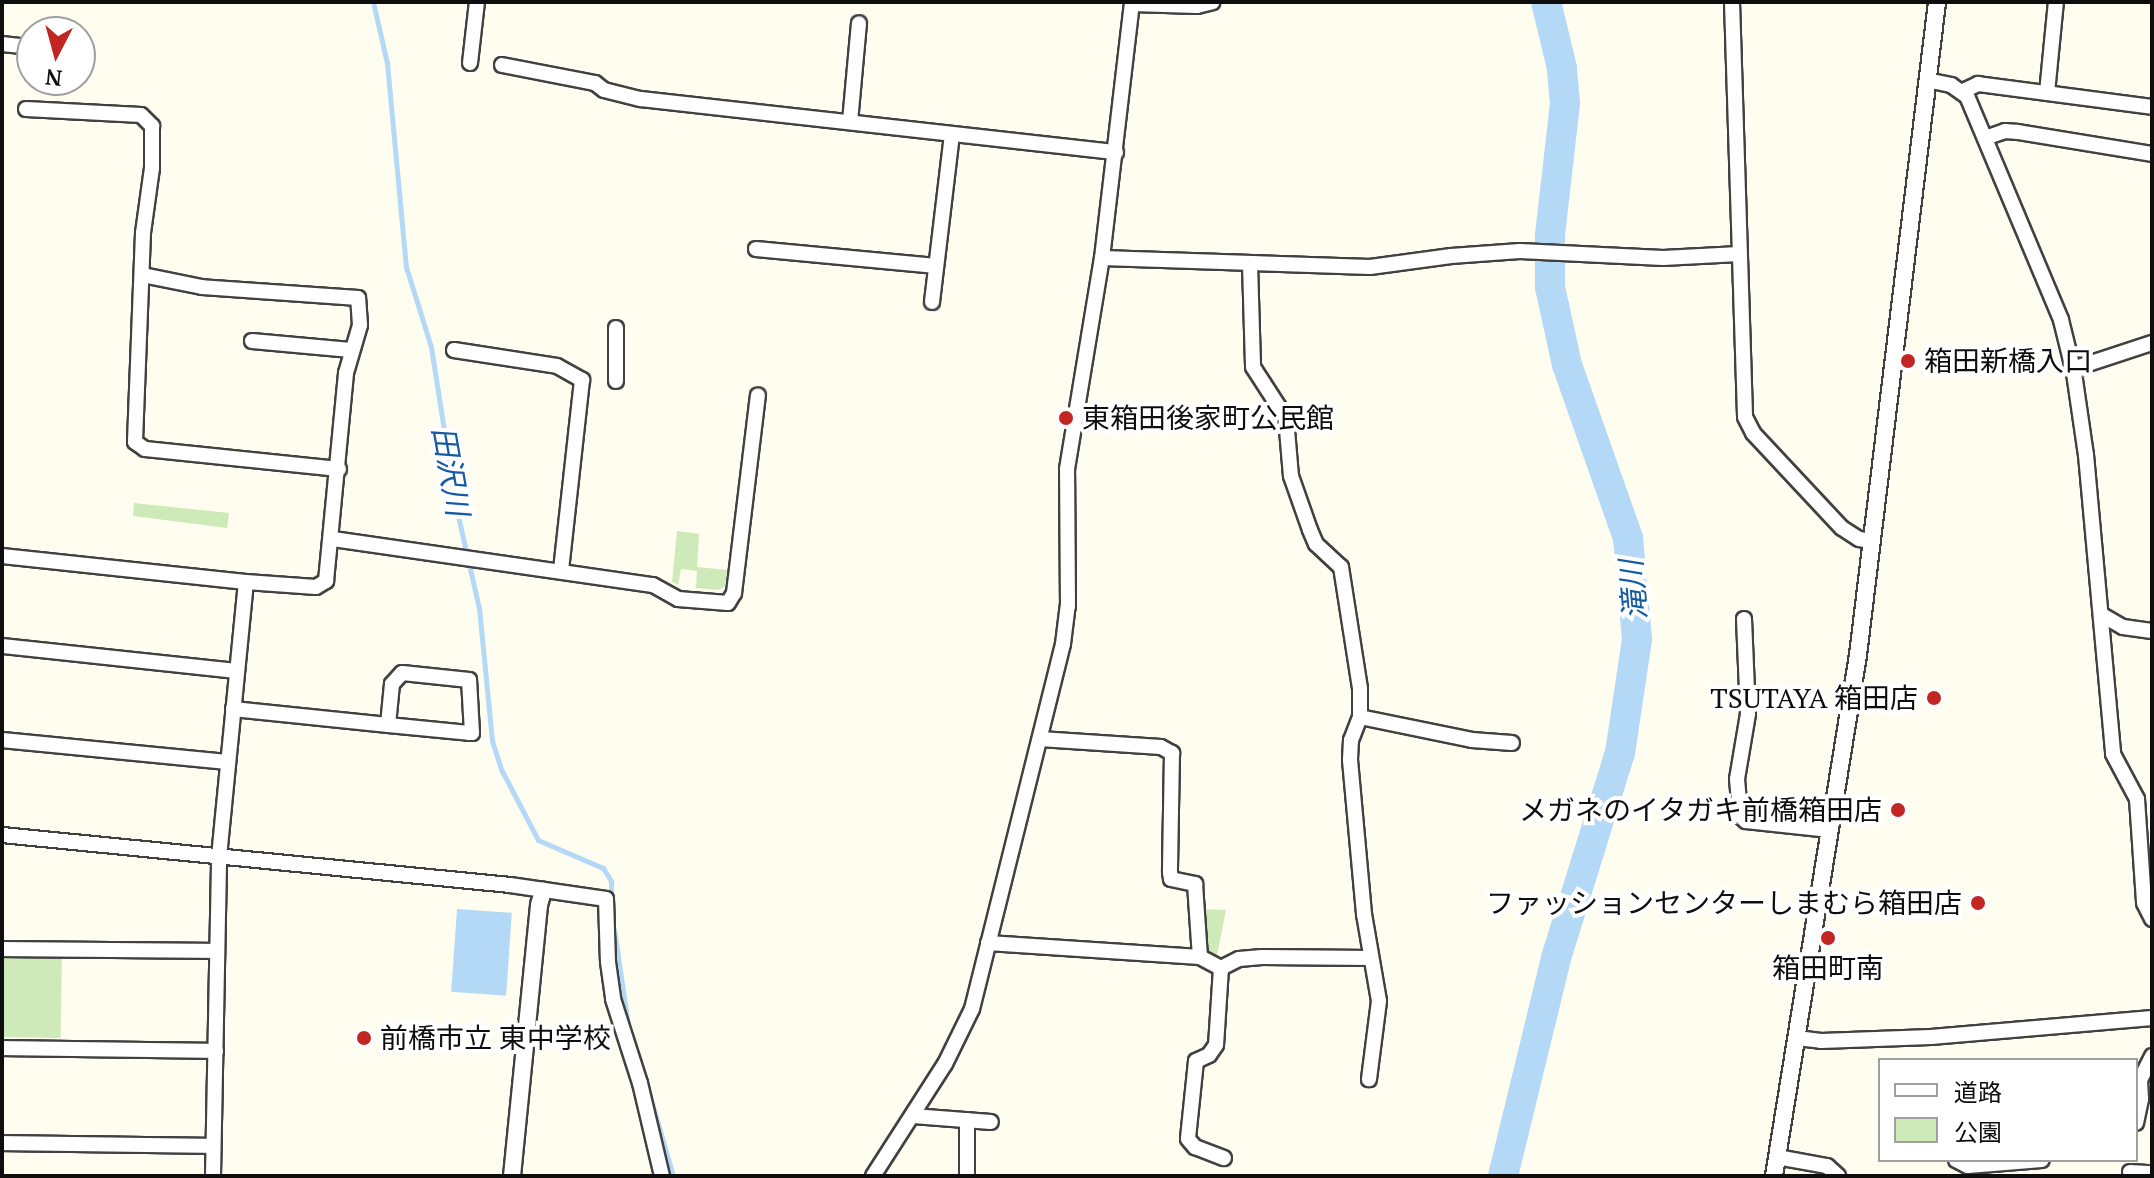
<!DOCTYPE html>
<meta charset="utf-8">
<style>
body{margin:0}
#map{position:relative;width:2154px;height:1178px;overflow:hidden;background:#fffdef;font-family:"PT Serif","Noto Sans JP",serif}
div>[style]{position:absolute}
.green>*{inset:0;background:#ceeab8;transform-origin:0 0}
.water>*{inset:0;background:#b3d9f7;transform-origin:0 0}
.stream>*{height:5px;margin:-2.5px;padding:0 2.5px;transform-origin:2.5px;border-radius:2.5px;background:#b3d9f7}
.river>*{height:30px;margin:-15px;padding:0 15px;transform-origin:15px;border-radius:15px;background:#b3d9f7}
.roads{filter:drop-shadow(2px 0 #414141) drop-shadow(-2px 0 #414141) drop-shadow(0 2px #414141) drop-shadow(0 -2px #414141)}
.minor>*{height:14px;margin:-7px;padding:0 7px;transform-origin:7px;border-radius:7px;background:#fff}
.tertiary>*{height:16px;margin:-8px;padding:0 8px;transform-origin:8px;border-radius:8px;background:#fff}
.dots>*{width:22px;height:22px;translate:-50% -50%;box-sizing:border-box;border:4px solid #fff;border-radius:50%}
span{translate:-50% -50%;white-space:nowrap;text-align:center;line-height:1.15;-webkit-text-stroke:8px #fff;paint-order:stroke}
.poi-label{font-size:28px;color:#0e0e0e}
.left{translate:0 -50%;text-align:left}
.right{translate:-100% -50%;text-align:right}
.water-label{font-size:30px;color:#145ba2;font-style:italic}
.frame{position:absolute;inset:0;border:4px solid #0e0e0e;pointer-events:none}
.legend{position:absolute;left:1878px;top:1058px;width:260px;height:104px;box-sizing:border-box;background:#fff;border:2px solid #9f9f9f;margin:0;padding:10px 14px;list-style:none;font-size:24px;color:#0e0e0e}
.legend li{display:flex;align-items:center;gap:16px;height:40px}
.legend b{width:40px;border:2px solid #9f9f9f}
.north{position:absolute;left:16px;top:16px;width:80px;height:80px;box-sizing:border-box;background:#fff;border:2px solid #9f9f9f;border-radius:50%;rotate:186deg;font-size:22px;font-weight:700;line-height:32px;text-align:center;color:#0e0e0e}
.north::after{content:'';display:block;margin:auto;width:28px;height:36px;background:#c12623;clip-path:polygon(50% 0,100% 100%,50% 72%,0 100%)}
</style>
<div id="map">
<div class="green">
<i style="clip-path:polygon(134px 503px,229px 513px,227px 528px,133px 516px)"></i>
<i style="clip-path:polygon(677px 531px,699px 534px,697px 567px,727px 570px,725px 586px,719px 590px,696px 588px,697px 571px,681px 569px,678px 585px,672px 582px)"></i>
<i style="clip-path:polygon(1201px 909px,1226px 910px,1216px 960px,1204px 954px)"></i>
<i style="left:2px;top:952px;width:60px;height:85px;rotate:1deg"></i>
</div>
<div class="water">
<i style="left:457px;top:909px;width:55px;height:83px;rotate:4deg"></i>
</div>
<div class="stream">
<i style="left:373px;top:2px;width:63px;rotate:77.1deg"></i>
<i style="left:387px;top:63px;width:205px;rotate:84.7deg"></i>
<i style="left:406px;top:267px;width:84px;rotate:72.6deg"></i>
<i style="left:431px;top:347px;width:162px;rotate:81.1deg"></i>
<i style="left:456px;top:507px;width:104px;rotate:77.2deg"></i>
<i style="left:479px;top:608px;width:134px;rotate:84.4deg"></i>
<i style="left:492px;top:741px;width:32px;rotate:72deg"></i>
<i style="left:502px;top:771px;width:78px;rotate:62.4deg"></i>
<i style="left:538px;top:840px;width:71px;rotate:23.3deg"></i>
<i style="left:603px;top:868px;width:15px;rotate:58deg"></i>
<i style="left:611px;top:881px;width:10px;rotate:90deg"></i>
<i style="left:614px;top:929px;width:97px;rotate:81.7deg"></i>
<i style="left:638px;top:1054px;width:127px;rotate:74deg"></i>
</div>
<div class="river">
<i style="left:1503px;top:1176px;width:224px;rotate:-76.3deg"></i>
<i style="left:1556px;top:958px;width:215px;rotate:-72.7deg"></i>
<i style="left:1620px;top:753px;width:115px;rotate:-81.5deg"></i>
<i style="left:1637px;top:639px;width:101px;rotate:-95.1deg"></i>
<i style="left:1628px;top:538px;width:183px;rotate:-109.4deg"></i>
<i style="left:1567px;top:365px;width:80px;rotate:-102.3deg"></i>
<i style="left:1550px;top:287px;width:52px;rotate:-90deg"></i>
<i style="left:1550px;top:235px;width:132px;rotate:-83.5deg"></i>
<i style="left:1565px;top:104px;width:36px;rotate:-95deg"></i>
<i style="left:1562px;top:68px;width:68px;rotate:-103.6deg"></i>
</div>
<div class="roads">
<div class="minor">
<i style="left:1732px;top:2px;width:415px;rotate:88.2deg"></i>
<i style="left:1745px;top:417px;width:18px;rotate:63deg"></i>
<i style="left:1753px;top:433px;width:130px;rotate:46.9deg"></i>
<i style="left:1842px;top:528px;width:20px;rotate:33deg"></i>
<i style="left:1859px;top:539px;width:13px;rotate:9deg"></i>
<i style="left:1132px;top:4px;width:65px;rotate:1.8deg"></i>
<i style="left:1197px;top:6px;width:16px;rotate:-14deg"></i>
<i style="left:2px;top:44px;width:20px;rotate:6deg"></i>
<i style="left:470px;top:63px;width:61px;rotate:-83.5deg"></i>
<i style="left:502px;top:65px;width:95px;rotate:11deg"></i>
<i style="left:595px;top:83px;width:11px;rotate:38deg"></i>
<i style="left:604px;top:90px;width:38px;rotate:14deg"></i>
<i style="left:641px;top:99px;width:478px;rotate:6.4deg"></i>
<i style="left:1927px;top:80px;width:25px;rotate:12deg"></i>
<i style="left:1951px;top:85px;width:19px;rotate:35deg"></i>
<i style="left:1967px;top:96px;width:243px;rotate:67.2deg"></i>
<i style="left:2061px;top:320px;width:55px;rotate:76.2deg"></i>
<i style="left:2074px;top:373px;width:83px;rotate:81.7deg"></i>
<i style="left:2086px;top:455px;width:300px;rotate:84.8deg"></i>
<i style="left:2113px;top:754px;width:51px;rotate:61.9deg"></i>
<i style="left:2137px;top:799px;width:104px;rotate:86.1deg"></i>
<i style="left:2144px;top:903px;width:18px;rotate:63deg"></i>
<i style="left:1963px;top:91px;width:17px;rotate:-25deg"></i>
<i style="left:1978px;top:84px;width:176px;rotate:7.5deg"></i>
<i style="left:2047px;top:93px;width:91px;rotate:-84.4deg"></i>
<i style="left:26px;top:109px;width:115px;rotate:3deg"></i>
<i style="left:141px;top:115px;width:16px;rotate:45deg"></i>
<i style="left:152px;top:126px;width:42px;rotate:90deg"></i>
<i style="left:152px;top:168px;width:66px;rotate:97.9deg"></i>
<i style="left:143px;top:233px;width:209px;rotate:92.2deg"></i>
<i style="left:135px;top:442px;width:12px;rotate:35deg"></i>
<i style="left:145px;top:449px;width:195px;rotate:5.9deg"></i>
<i style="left:850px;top:122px;width:99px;rotate:-84.8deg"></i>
<i style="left:1985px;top:138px;width:21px;rotate:-19deg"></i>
<i style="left:2005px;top:131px;width:13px;rotate:4deg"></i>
<i style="left:2018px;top:132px;width:136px;rotate:9.3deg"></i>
<i style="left:756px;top:249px;width:181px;rotate:5.4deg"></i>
<i style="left:1102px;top:258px;width:268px;rotate:1.9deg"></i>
<i style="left:1370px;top:267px;width:82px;rotate:-7.7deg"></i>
<i style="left:1451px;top:256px;width:69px;rotate:-4.1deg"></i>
<i style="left:1520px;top:251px;width:143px;rotate:2.8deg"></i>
<i style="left:1663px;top:258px;width:76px;rotate:-3deg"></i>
<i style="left:1250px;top:264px;width:103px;rotate:88.3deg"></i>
<i style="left:1253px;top:367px;width:61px;rotate:57.1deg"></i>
<i style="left:1286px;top:418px;width:58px;rotate:85.1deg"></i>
<i style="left:1291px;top:476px;width:57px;rotate:70.6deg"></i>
<i style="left:1310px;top:530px;width:15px;rotate:67deg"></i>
<i style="left:1316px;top:544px;width:34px;rotate:43deg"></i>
<i style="left:1341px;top:567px;width:123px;rotate:81.1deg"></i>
<i style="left:1360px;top:689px;width:28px;rotate:90deg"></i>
<i style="left:1360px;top:717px;width:25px;rotate:111deg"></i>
<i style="left:1351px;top:740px;width:20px;rotate:93deg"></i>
<i style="left:1350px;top:760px;width:155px;rotate:84.8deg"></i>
<i style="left:1364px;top:914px;width:88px;rotate:80.2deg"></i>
<i style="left:1379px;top:1001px;width:79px;rotate:97.3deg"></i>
<i style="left:932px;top:302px;width:169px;rotate:-83.2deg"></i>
<i style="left:616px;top:328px;width:53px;rotate:90deg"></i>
<i style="left:252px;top:341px;width:99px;rotate:5.2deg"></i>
<i style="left:454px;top:350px;width:104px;rotate:8.8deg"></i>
<i style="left:557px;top:366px;width:29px;rotate:29deg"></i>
<i style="left:582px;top:380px;width:191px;rotate:96.3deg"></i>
<i style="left:2074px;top:373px;width:11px;rotate:-41deg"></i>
<i style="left:2082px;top:366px;width:74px;rotate:-18.2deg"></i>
<i style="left:333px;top:539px;width:323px;rotate:8.2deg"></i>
<i style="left:653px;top:585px;width:29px;rotate:29deg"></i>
<i style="left:678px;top:599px;width:50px;rotate:4.6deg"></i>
<i style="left:728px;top:603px;width:12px;rotate:-59deg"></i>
<i style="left:734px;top:593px;width:199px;rotate:-83.1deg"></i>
<i style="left:2px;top:556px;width:245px;rotate:6.1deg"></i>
<i style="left:246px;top:582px;width:70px;rotate:4.1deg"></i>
<i style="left:316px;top:587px;width:12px;rotate:-31deg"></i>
<i style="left:326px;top:581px;width:209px;rotate:-84.5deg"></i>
<i style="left:346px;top:373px;width:50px;rotate:-73.7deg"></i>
<i style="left:360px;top:325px;width:27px;rotate:-94deg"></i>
<i style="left:358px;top:298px;width:156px;rotate:-176deg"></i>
<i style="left:202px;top:287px;width:60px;rotate:-168.5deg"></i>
<i style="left:2102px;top:615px;width:24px;rotate:30deg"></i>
<i style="left:2123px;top:627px;width:29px;rotate:8deg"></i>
<i style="left:1744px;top:619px;width:95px;rotate:87.6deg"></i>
<i style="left:1748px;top:714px;width:66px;rotate:99.6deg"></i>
<i style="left:1737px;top:779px;width:37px;rotate:85deg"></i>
<i style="left:1740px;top:816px;width:8px;rotate:40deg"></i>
<i style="left:1746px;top:821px;width:84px;rotate:6.1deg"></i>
<i style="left:2px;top:646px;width:236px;rotate:6.1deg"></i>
<i style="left:233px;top:709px;width:156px;rotate:5.9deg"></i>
<i style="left:388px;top:725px;width:81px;rotate:5.6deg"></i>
<i style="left:469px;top:733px;width:3px"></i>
<i style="left:472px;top:733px;width:53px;rotate:-93.2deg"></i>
<i style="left:469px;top:680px;width:67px;rotate:-174deg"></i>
<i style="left:402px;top:673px;width:15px;rotate:132deg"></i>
<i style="left:392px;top:684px;width:41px;rotate:95.6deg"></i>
<i style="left:1360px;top:717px;width:114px;rotate:11.6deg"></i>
<i style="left:1472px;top:740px;width:40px;rotate:4.3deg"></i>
<i style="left:1040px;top:739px;width:121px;rotate:3.8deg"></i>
<i style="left:1161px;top:747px;width:13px;rotate:29deg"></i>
<i style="left:1172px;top:753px;width:119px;rotate:91deg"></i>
<i style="left:1170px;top:872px;width:7px;rotate:82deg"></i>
<i style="left:1171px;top:879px;width:25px;rotate:12deg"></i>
<i style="left:1195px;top:884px;width:73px;rotate:86.1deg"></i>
<i style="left:2px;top:740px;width:227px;rotate:5.6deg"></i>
<i style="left:2px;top:835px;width:510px;rotate:5.62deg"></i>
<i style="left:510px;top:885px;width:97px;rotate:8.3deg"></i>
<i style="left:606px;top:899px;width:63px;rotate:88.2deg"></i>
<i style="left:608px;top:962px;width:37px;rotate:82deg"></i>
<i style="left:613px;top:999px;width:88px;rotate:72.2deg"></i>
<i style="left:640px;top:1083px;width:96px;rotate:76.7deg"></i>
<i style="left:988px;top:943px;width:212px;rotate:3.8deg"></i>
<i style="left:1200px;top:957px;width:24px;rotate:28deg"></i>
<i style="left:1221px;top:968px;width:20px;rotate:-27deg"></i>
<i style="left:1239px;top:959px;width:23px;rotate:-5deg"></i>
<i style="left:1262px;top:957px;width:109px;rotate:0.5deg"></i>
<i style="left:2px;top:949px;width:215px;rotate:0.5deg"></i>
<i style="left:1221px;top:968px;width:77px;rotate:93.7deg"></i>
<i style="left:1216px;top:1045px;width:12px;rotate:125deg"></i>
<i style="left:1209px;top:1055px;width:14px;rotate:155deg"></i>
<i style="left:1196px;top:1061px;width:78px;rotate:95.9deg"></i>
<i style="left:1188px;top:1139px;width:11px;rotate:49deg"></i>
<i style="left:1195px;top:1147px;width:31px;rotate:21deg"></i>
<i style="left:1797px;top:1038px;width:24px;rotate:7deg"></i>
<i style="left:1821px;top:1041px;width:110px;rotate:-2.1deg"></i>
<i style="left:1931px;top:1037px;width:222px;rotate:-4.9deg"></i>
<i style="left:2px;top:1048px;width:214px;rotate:0.8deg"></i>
<i style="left:913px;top:1116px;width:78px;rotate:4.4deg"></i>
<i style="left:967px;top:1120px;width:56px;rotate:90deg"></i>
<i style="left:2136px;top:1123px;width:25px;rotate:-78deg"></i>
<i style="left:2141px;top:1099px;width:19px;rotate:-93deg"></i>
<i style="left:2140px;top:1080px;width:27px;rotate:-63deg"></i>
<i style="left:2px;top:1143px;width:211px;rotate:0.8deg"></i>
<i style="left:1777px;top:1157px;width:51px;rotate:10.2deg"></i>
<i style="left:1827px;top:1166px;width:15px;rotate:42deg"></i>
<i style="left:1956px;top:1160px;width:13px;rotate:27deg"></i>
<i style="left:1968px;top:1166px;width:74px;rotate:-4.6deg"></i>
<i style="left:2130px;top:1172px;width:22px;rotate:3deg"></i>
<i style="left:213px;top:1176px;width:319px;rotate:-88.9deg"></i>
<i style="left:219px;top:857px;width:276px;rotate:-84.4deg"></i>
<i style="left:873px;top:1176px;width:133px;rotate:-57.3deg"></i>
<i style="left:945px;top:1064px;width:61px;rotate:-63.9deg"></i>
<i style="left:972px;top:1009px;width:376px;rotate:-76deg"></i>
<i style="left:1063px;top:644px;width:38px;rotate:-83deg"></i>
<i style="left:1068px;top:606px;width:137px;rotate:-90.4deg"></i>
<i style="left:1067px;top:469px;width:214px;rotate:-80.6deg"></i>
<i style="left:1102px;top:258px;width:258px;rotate:-83.3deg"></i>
</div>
<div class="tertiary">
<i style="left:512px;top:1176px;width:272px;rotate:-84.3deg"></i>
<i style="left:539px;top:905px;width:15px;rotate:-74deg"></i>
<i style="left:1774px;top:1176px;width:528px;rotate:-80.84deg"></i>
<i style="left:1858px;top:655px;width:658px;rotate:-83.1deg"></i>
</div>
</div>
<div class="dots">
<i style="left:1908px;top:361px;background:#c12623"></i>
<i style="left:1066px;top:418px;background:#c12623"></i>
<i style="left:1934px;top:698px;background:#c12623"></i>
<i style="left:1898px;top:810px;background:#c12623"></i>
<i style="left:1978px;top:903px;background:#c12623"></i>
<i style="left:1828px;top:938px;background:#c12623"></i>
<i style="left:364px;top:1038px;background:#c12623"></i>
</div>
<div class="poi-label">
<span class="left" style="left:1924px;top:361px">箱田新橋入口</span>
<span class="left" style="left:1082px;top:418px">東箱田後家町公民館</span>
<span class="right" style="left:1918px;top:698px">TSUTAYA 箱田店</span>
<span class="right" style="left:1882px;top:810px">メガネのイタガキ前橋箱田店</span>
<span class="right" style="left:1962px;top:903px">ファッションセンターしまむら箱田店</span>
<span style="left:1828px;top:968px">箱田町南</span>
<span class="left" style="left:380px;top:1038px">前橋市立 東中学校</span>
</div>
<div class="water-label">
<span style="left:451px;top:471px;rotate:80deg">田沢川</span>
<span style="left:1633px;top:590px;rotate:-95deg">滝川</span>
</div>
<div class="frame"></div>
<ul class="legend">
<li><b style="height:10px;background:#fff"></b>道路</li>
<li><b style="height:22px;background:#ceeab8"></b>公園</li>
</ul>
<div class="north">N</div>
</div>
